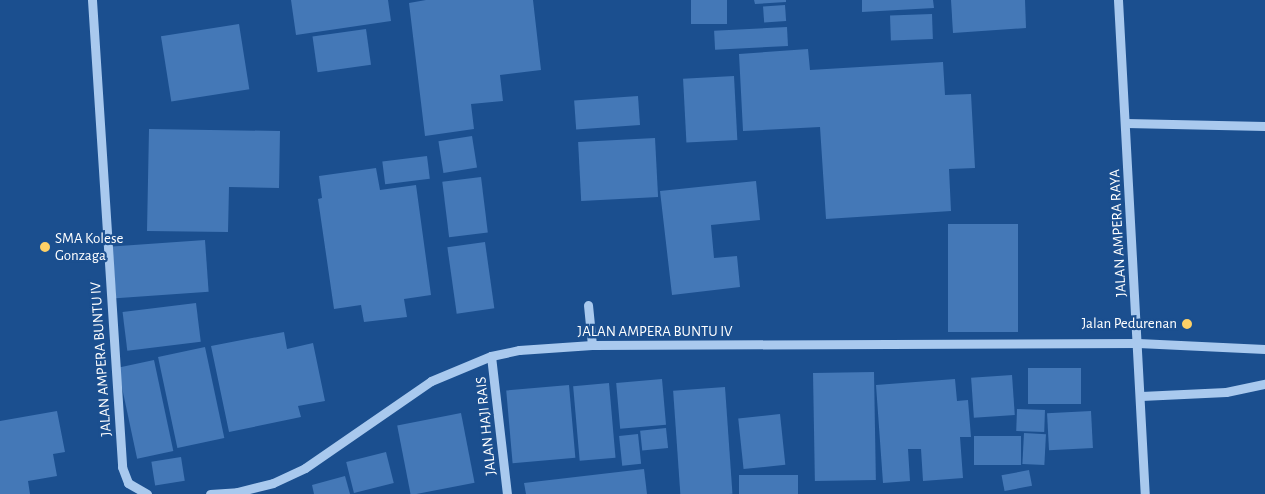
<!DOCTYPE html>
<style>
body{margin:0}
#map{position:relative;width:1265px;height:494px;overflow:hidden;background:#1b4f8f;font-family:"Alegreya Sans",sans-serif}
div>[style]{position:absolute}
.building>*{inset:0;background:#4478b7;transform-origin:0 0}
.minor>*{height:9px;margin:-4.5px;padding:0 4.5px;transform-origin:4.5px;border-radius:4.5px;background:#a9c9ee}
.dots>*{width:14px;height:14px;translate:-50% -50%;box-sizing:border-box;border:2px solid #1b4f8f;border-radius:50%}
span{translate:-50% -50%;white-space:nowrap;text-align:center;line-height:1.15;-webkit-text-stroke:4.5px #1b4f8f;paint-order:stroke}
.street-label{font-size:15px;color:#fff}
.poi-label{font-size:15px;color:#fff}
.left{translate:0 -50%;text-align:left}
.right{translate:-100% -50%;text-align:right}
</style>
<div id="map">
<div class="building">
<i style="clip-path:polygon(291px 0,388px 0,391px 21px,296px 35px)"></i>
<i style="clip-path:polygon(426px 0,533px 0,541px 70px,500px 75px,503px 101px,471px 104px,474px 129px,425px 136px,409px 3px)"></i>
<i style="left:691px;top:0;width:36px;height:24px"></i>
<i style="clip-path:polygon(754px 0,786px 0,786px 2px,755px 4px)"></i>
<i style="clip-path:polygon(862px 0,933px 0,934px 8px,862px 12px)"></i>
<i style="clip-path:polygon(951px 0,1025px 0,1026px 28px,953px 33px)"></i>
<i style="left:785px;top:5px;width:16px;height:22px;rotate:86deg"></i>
<i style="left:932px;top:14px;width:25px;height:42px;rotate:88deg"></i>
<i style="left:239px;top:24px;width:66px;height:79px;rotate:81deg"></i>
<i style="left:787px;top:27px;width:19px;height:73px;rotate:87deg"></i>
<i style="left:366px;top:29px;width:36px;height:54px;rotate:82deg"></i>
<i style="clip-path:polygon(808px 49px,810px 70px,943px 62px,945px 95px,971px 94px,975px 168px,949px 169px,951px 211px,826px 219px,820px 127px,743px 131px,739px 54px)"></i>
<i style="left:734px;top:76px;width:64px;height:51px;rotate:87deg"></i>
<i style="left:638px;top:96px;width:29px;height:64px;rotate:86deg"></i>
<i style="clip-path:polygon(149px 129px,280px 131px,279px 188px,229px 187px,228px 232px,147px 231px)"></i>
<i style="left:472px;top:136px;width:32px;height:34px;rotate:81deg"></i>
<i style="left:655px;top:138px;width:59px;height:77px;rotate:87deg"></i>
<i style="left:427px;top:156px;width:23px;height:45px;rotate:83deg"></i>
<i style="clip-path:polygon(376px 168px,380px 190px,416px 185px,431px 295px,404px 299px,407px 317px,364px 322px,361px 305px,334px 309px,318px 199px,322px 198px,319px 176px)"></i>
<i style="left:481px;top:177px;width:56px;height:39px;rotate:83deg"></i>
<i style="clip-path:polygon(756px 181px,760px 220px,711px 225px,714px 258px,737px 256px,740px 287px,672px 295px,660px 191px)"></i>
<i style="left:1018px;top:224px;width:108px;height:70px;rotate:90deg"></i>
<i style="left:205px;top:240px;width:52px;height:93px;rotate:86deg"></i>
<i style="left:485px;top:242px;width:67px;height:38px;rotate:82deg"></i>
<i style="left:196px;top:303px;width:39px;height:74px;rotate:83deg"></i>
<i style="clip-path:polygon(284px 332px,287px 349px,313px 343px,325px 401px,298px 406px,301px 417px,229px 432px,211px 346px)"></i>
<i style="left:205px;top:347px;width:93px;height:48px;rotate:78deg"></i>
<i style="left:154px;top:360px;width:93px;height:37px;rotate:78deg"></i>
<i style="left:1081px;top:368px;width:36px;height:53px;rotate:90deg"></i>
<i style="left:874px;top:372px;width:108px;height:61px;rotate:89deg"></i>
<i style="left:1012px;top:375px;width:40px;height:41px;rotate:86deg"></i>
<i style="left:662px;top:379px;width:46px;height:46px;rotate:85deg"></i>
<i style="clip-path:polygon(955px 379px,957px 401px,968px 400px,971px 437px,960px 437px,963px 478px,923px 481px,921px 449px,908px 449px,910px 481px,883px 483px,876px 385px)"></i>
<i style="left:609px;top:383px;width:75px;height:36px;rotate:85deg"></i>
<i style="left:569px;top:385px;width:73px;height:63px;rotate:85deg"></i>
<i style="left:725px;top:387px;width:107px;height:52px;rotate:86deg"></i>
<i style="left:1017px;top:409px;width:28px;height:22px;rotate:2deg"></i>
<i style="clip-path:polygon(57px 411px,65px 452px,53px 454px,57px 476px,28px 481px,30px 494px,0 494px,0 421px)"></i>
<i style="left:1091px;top:411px;width:37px;height:44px;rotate:87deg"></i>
<i style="left:461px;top:413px;width:71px;height:65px;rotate:79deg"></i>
<i style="left:780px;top:414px;width:51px;height:42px;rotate:84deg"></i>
<i style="left:666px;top:428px;width:20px;height:26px;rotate:84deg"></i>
<i style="left:1024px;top:433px;width:22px;height:31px;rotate:3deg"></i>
<i style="left:638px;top:434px;width:30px;height:19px;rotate:84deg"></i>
<i style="left:1021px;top:436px;width:29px;height:47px;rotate:90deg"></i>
<i style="left:386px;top:452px;width:32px;height:41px;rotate:76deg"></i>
<i style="left:181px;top:457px;width:24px;height:30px;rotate:81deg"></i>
<i style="clip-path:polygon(644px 469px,647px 494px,526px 494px,524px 483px)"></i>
<i style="left:1029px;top:470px;width:16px;height:28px;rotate:79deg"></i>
<i style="left:798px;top:475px;width:19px;height:59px;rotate:90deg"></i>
<i style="clip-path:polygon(345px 476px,350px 494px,314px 494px,312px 485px)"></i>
</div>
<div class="minor">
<i style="left:92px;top:0;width:468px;rotate:86.3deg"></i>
<i style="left:122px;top:467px;width:17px;rotate:69deg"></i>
<i style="left:128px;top:483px;width:22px;rotate:30deg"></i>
<i style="left:1118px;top:0;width:495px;rotate:86.9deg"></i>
<i style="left:1126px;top:123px;width:139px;rotate:1.2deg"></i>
<i style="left:588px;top:305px;width:40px;rotate:84.3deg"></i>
<i style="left:491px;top:356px;width:139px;rotate:83.4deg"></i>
<i style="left:1141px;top:396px;width:85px;rotate:-2.7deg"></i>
<i style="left:1226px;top:392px;width:40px;rotate:-12deg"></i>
<i style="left:210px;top:494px;width:27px;rotate:-4deg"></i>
<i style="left:237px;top:492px;width:37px;rotate:-14deg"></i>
<i style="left:273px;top:483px;width:35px;rotate:-25deg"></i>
<i style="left:305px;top:468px;width:153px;rotate:-34.6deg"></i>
<i style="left:431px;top:381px;width:65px;rotate:-22.6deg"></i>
<i style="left:491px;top:356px;width:29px;rotate:-12deg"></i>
<i style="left:519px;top:350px;width:73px;rotate:-3.9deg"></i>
<i style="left:592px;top:345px;width:546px;rotate:-0.21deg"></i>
<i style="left:1138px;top:343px;width:127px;rotate:2.7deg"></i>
</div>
<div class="dots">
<i style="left:45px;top:247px;background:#ffd166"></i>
<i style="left:1187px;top:324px;background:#ffd166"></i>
</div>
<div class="street-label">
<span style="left:1118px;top:233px;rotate:-93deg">JALAN AMPERA RAYA</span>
<span style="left:655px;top:332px">JALAN AMPERA BUNTU IV</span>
<span style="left:101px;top:359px;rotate:-94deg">JALAN AMPERA BUNTU IV</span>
<span style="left:486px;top:426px;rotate:-96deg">JALAN HAJI RAIS</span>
</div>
<div class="poi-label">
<span class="left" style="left:55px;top:247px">SMA Kolese<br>Gonzaga</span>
<span class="right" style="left:1177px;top:324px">Jalan Pedurenan</span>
</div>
</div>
